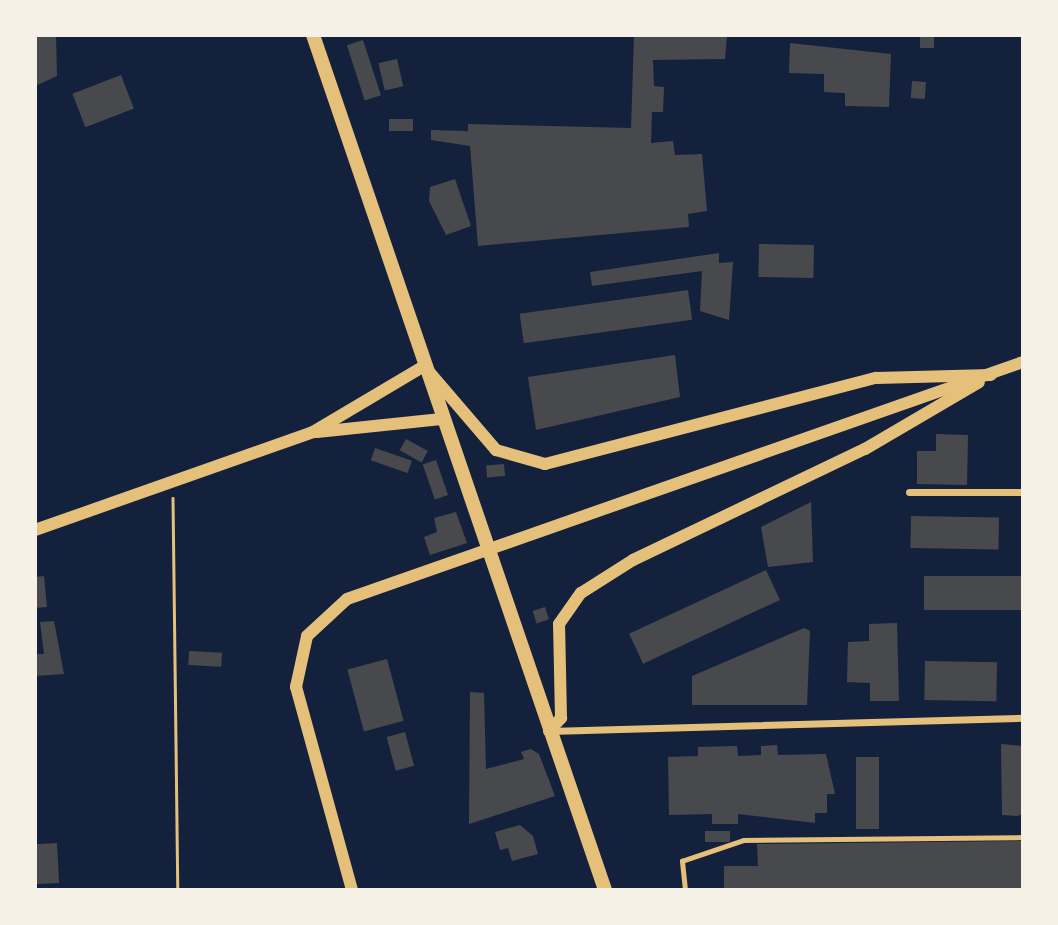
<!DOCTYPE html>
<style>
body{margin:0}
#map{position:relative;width:1058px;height:925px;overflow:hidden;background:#14213d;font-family:Quicksand,sans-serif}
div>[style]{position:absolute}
.building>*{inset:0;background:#48494c;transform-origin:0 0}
.path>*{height:2.5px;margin:-1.25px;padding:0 1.25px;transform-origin:1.25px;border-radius:1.25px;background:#e5c07b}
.service>*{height:4.5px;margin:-2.25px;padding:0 2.25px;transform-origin:2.25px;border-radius:2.25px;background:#e5c07b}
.minor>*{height:7px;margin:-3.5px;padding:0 3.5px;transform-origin:3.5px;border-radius:3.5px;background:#e5c07b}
.tertiary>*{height:12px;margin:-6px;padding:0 6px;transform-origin:6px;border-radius:6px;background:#e5c07b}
.primary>*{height:14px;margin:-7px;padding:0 7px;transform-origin:7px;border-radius:7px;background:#e5c07b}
span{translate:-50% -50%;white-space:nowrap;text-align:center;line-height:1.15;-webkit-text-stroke:5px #f6f1e7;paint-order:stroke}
.frame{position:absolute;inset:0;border:37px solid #f6f1e7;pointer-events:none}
</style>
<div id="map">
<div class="building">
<i style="clip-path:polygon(35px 35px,56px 35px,57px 76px,35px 86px)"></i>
<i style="clip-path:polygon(634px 35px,727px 35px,725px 59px,653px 60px,654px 86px,664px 87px,663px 112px,652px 112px,651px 143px,673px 141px,675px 155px,702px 154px,707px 211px,688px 214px,689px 227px,478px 246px,470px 146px,431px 140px,431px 130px,468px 131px,468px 124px,631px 128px)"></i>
<i style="left:920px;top:35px;width:14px;height:13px"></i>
<i style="left:363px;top:40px;width:58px;height:17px;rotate:72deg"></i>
<i style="clip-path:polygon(790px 43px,891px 54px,889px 107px,845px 106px,845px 93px,824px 92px,824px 74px,789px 73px)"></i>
<i style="left:397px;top:59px;width:28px;height:19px;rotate:77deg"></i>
<i style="left:121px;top:75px;width:36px;height:52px;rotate:69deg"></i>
<i style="left:912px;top:81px;width:14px;height:17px;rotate:4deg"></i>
<i style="left:389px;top:119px;width:24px;height:12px"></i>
<i style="clip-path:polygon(455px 179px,471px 226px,446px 235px,429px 201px,430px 187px)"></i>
<i style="left:759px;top:244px;width:55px;height:33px;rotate:1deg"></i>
<i style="clip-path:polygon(719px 253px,719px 263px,733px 262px,729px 320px,700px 311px,702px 271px,592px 286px,590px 272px)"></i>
<i style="left:688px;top:290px;width:30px;height:170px;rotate:82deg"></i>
<i style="clip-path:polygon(675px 355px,680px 397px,536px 430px,528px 377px)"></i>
<i style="clip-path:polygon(936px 434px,968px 435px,967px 485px,917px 484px,917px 451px,936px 451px)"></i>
<i style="left:406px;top:439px;width:25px;height:13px;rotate:29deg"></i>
<i style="left:375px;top:448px;width:39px;height:13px;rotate:19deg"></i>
<i style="left:436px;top:460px;width:37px;height:14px;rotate:71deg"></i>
<i style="left:504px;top:464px;width:12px;height:18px;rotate:85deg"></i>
<i style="clip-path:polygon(811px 502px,813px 562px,768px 567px,761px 527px)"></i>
<i style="clip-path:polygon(456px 512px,467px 543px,430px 555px,424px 537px,437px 532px,434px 518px)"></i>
<i style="left:911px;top:516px;width:88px;height:32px;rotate:1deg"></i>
<i style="left:766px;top:570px;width:33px;height:151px;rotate:65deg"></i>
<i style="clip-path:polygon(44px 576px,47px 607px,35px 608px,35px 577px)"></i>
<i style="left:1023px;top:576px;width:34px;height:99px;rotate:90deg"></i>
<i style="left:545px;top:607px;width:13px;height:13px;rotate:72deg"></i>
<i style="clip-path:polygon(54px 621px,64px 674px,35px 676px,35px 654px,44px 654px,40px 622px)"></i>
<i style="clip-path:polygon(897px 623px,899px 701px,870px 701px,870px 683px,847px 682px,848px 642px,869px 641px,869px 624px)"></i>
<i style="clip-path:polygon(804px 628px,810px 631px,807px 705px,692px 705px,692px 676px)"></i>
<i style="left:189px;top:651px;width:33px;height:14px;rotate:3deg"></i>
<i style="left:387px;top:659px;width:64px;height:41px;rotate:75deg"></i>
<i style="left:925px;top:661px;width:72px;height:39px;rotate:1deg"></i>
<i style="clip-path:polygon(470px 692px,484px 693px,486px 769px,524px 759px,521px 752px,531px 749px,539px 754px,555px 796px,469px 824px)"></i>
<i style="left:405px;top:732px;width:35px;height:19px;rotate:75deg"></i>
<i style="clip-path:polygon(1001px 744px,1023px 746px,1023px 814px,1017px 816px,1002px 815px)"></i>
<i style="clip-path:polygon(777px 745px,778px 755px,826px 754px,835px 794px,827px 794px,827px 813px,815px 813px,815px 823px,738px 814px,738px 824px,712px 824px,712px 814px,669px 815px,668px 757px,698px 756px,698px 747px,737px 746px,738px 756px,761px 755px,761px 746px)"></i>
<i style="left:856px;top:757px;width:23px;height:72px"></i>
<i style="clip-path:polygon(520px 825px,533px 836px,538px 854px,512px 861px,508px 848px,500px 850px,495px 832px)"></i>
<i style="left:730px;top:831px;width:11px;height:25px;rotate:90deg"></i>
<i style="clip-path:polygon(1023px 841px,1023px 890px,724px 890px,724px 866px,758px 866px,757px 844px)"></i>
<i style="left:57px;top:843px;width:40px;height:22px;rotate:87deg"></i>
</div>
<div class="path">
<i style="left:173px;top:498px;width:392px;rotate:89.3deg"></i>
</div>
<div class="service">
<i style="left:685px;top:890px;width:29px;rotate:-96deg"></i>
<i style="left:682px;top:861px;width:65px;rotate:-18.7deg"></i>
<i style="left:744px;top:840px;width:279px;rotate:-0.6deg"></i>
</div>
<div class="minor">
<i style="left:909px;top:492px;width:114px"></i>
<i style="left:549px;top:731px;width:474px;rotate:-1.6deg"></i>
</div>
<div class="tertiary">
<i style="left:317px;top:432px;width:125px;rotate:-6deg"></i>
<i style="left:35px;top:530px;width:295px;rotate:-19.4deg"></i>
<i style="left:313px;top:432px;width:129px;rotate:-30.7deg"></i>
<i style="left:424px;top:366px;width:111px;rotate:49.4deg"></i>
<i style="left:496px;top:450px;width:51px;rotate:15.9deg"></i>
<i style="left:545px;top:464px;width:342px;rotate:-14.6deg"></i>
<i style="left:876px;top:378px;width:115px;rotate:-1.5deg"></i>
<i style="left:549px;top:731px;width:18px;rotate:-47deg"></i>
<i style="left:561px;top:718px;width:94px;rotate:-91.2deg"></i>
<i style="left:559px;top:624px;width:38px;rotate:-55deg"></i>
<i style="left:581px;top:593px;width:62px;rotate:-32.4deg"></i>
<i style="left:633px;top:560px;width:257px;rotate:-25.6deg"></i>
<i style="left:865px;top:449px;width:132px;rotate:-30.4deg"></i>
<i style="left:352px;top:890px;width:211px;rotate:-105.4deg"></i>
<i style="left:296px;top:687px;width:52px;rotate:-77.8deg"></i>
<i style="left:307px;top:636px;width:54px;rotate:-42.8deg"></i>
<i style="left:347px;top:599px;width:716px;rotate:-19.32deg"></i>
</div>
<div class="primary">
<i style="left:313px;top:35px;width:903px;rotate:71.14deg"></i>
</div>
<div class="frame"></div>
</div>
